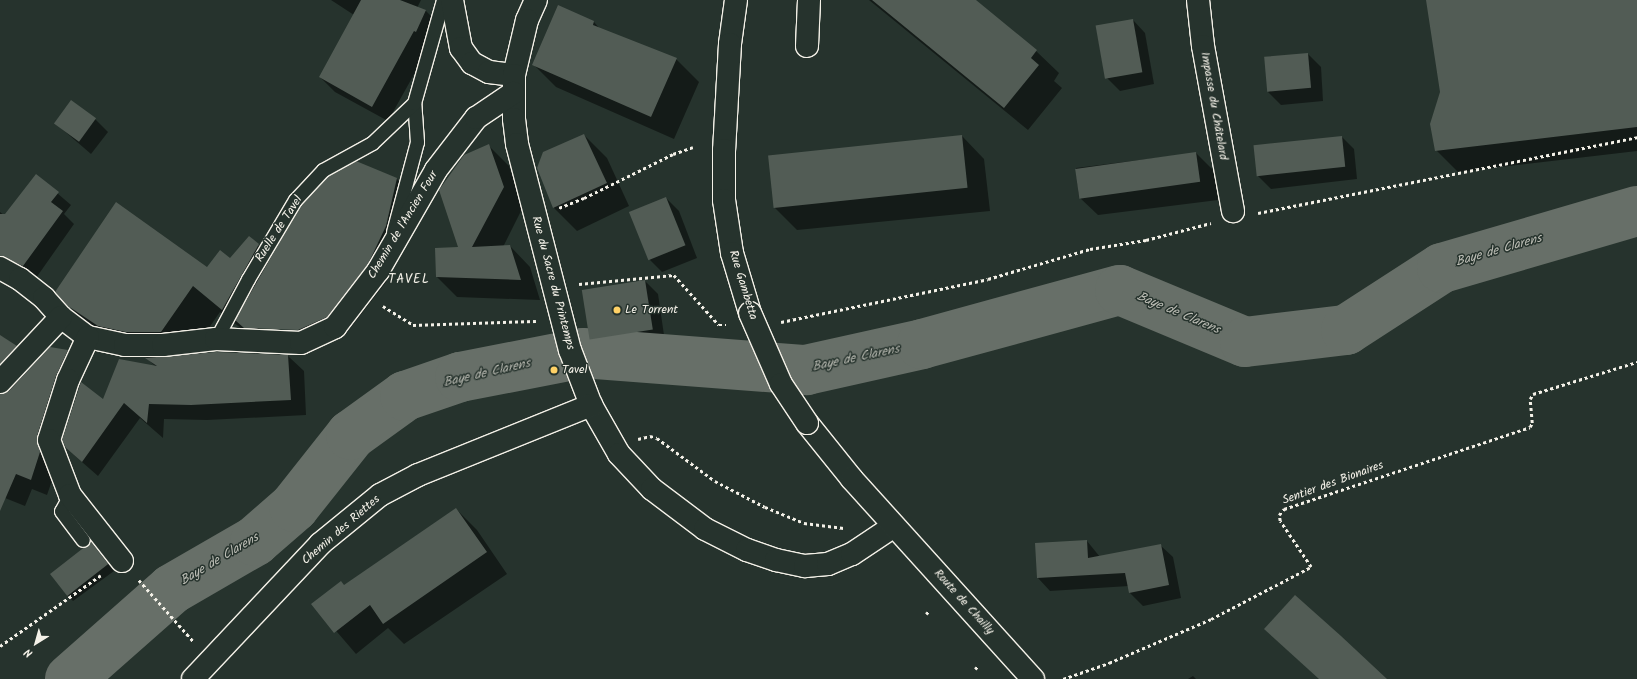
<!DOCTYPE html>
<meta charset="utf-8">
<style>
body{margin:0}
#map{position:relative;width:1637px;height:679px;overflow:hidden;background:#26332d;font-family:Kalam,sans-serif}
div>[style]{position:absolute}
.shadow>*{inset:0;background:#0007}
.river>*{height:50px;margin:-25px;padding:0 25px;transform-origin:25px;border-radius:25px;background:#676f68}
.building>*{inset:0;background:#525c55;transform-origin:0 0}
.path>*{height:2.5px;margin-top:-1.25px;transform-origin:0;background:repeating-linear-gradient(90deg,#f4f1e8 0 3px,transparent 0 6px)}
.roads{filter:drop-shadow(1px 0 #f4f1e8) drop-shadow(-1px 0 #f4f1e8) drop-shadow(0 1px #f4f1e8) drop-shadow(0 -1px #f4f1e8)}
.lane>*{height:13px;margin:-6.5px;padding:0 6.5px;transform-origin:6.5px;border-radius:6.5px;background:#26332d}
.street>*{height:22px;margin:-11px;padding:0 11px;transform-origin:11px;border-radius:11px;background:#26332d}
.secondary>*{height:22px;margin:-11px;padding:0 11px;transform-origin:11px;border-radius:11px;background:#26332d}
.bridges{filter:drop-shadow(1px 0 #f4f1e8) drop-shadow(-1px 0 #f4f1e8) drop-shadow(0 1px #f4f1e8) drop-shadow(0 -1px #f4f1e8)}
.secondary-bridge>*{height:22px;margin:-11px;padding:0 11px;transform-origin:11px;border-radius:11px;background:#26332d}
.dots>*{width:11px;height:11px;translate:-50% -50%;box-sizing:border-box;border:2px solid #26332d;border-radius:50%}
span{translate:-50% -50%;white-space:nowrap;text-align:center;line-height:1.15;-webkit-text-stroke:3px #26332d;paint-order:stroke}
.street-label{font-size:12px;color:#f4f1e8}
.poi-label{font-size:12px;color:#f4f1e8}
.left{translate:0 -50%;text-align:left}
.water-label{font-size:13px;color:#bcbdb5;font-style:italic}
.neighbourhood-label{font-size:13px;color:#f4f1e8;letter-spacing:1px}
.north{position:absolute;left:16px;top:623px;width:40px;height:40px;-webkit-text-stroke:3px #26332d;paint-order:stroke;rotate:217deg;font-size:11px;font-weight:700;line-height:16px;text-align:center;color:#f4f1e8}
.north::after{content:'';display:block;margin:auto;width:14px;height:18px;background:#f4f1e8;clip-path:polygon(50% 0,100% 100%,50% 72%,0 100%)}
</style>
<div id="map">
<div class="shadow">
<i style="clip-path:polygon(331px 0,421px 0,417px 8px,426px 11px,441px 26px,388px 121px,335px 92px,320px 77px,354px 15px)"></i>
<i style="clip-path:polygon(869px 0,974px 0,1036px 51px,1059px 73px,1054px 81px,1062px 88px,1028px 130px)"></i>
<i style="clip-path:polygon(1432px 0,1637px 0,1637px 151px,1458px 172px,1436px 150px,1441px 92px)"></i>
<i style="clip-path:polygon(1133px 20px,1145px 33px,1154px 84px,1120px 91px,1107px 78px,1098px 26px)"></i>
<i style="clip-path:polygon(594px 22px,600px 29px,676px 59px,699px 82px,674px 139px,556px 87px,533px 64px)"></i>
<i style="clip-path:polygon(1308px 54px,1321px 67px,1323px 101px,1281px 105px,1268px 92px)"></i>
<i style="clip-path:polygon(95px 119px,108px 132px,91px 154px,55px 123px)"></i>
<i style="clip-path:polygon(584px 135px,607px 158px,629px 206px,577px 231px,554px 208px,538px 168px)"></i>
<i style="clip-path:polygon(962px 136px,984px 159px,990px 211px,797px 230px,774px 207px)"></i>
<i style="clip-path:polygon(1342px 137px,1354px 149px,1357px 179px,1271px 189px,1258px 176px)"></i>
<i style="clip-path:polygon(489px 146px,509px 166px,523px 207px,503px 247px,510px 246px,530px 267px,540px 300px,457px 297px,437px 277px,459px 248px)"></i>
<i style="clip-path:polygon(1196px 153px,1214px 171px,1218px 200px,1098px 215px,1079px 197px,1076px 168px)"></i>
<i style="clip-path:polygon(36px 175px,71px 205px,64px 214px,74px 224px,36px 278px,0 264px,0 212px,5px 216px)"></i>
<i style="clip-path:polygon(evenodd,397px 179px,415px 198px,404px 244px,386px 282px,345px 335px,317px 348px,264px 346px,220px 312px,190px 355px,288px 356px,304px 371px,306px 415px,207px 420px,164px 419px,163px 438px,140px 418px,98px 476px,66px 448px,104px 400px,155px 366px,146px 357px,126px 353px,96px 333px,69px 306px,207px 269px,230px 260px,249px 238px,272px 258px,397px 179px,259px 328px,304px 330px,303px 332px,259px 330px,259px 328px)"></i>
<i style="clip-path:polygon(666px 198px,679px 211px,697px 258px,662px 272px,649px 259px,630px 212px)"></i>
<i style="clip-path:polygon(645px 281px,658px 294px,665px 342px,603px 351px,590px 339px)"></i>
<i style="clip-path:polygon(0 336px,16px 346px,29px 359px,0 389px)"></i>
<i style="clip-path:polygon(50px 348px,68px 351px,83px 367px,53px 453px,56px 469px,47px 495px,32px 489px,25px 506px,0 496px,0 395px,4px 395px)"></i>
<i style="clip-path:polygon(456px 509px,477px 530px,507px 574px,404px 644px,388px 628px,356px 654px,313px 604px,344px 586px)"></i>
<i style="clip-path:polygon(1087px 541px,1100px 557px,1160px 545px,1173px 557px,1181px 598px,1143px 606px,1130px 593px,1129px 586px,1050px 591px,1038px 578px,1036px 544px)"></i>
<i style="clip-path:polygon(91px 543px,114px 571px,73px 601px,67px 595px)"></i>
<i style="clip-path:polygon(1193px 676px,1196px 679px,1188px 679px)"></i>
</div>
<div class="river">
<i style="left:70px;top:679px;width:136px;rotate:-41.4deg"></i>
<i style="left:172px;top:589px;width:96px;rotate:-30deg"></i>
<i style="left:255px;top:541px;width:52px;rotate:-41.1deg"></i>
<i style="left:294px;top:507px;width:92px;rotate:-51.6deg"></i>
<i style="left:351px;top:435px;width:67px;rotate:-35.8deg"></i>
<i style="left:405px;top:396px;width:58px;rotate:-19.1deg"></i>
<i style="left:460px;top:377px;width:125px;rotate:-11deg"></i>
<i style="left:583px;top:353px;width:224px;rotate:4.4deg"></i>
<i style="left:806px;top:370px;width:119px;rotate:-12.6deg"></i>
<i style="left:922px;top:344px;width:205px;rotate:-15.3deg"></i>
<i style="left:1120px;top:290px;width:135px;rotate:22.6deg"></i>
<i style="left:1245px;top:342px;width:102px;rotate:-6.8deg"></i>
<i style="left:1346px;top:330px;width:114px;rotate:-32.9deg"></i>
<i style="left:1442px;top:268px;width:203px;rotate:-16.3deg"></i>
</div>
<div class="building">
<i style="clip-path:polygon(361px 0,400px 0,426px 10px,416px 32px,414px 31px,372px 107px,319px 77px)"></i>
<i style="clip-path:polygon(872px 0,976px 0,1037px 50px,1031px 58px,1039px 65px,1004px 108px)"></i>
<i style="clip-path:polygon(1426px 0,1637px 0,1637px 127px,1435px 151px,1430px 124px,1440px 92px)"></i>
<i style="clip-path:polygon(558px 5px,594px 21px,593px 25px,677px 58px,651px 117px,532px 65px)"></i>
<i style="left:1133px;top:19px;width:54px;height:38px;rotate:80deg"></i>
<i style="left:1308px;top:53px;width:35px;height:44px;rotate:85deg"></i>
<i style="left:71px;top:100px;width:31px;height:29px;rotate:36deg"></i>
<i style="clip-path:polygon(584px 134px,607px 183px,553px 208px,537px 168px,543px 152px)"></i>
<i style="left:962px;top:135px;width:53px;height:195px;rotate:84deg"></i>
<i style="left:1342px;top:136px;width:31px;height:89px;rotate:84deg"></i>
<i style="clip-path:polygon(489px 144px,504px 187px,472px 247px,510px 245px,521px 280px,436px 277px,435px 248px,458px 247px,439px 190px,464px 155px)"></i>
<i style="left:1196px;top:152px;width:30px;height:122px;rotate:82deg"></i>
<i style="clip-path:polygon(356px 161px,397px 178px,386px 226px,368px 264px,327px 317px,298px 330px,244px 328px,235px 320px,301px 205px,328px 176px)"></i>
<i style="clip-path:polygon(36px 174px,59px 192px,51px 202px,63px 211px,23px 266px,0 256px,0 214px,5px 214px)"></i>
<i style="left:666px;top:197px;width:52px;height:40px;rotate:68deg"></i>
<i style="clip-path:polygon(116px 202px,207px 267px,220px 250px,230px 258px,249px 236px,259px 244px,222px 310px,193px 286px,161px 332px,126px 332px,98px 326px,68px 306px,55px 292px)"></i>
<i style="left:645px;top:280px;width:50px;height:64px;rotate:81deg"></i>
<i style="clip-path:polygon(0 335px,17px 346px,0 364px)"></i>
<i style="clip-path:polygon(50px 347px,68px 350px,56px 376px,37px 436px,40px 452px,31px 480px,16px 474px,0 511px,0 394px,9px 391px)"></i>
<i style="clip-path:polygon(216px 352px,288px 355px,291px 400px,191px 405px,149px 404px,147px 423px,124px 403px,82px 462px,66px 448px,62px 440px,81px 382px,103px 399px,119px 359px,157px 366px,145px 358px)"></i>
<i style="clip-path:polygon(456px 508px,487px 552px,383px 624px,370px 605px,334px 633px,311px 604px,341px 581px,344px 585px)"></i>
<i style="clip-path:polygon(1087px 540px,1088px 558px,1161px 544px,1169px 585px,1129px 593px,1125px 573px,1037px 578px,1035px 543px)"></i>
<i style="left:91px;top:542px;width:28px;height:52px;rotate:52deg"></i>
<i style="clip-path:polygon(1295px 595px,1341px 636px,1387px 679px,1319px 679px,1264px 629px)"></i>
</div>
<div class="path">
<i style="left:559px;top:208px;width:27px;rotate:-22deg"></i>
<i style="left:584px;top:198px;width:99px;rotate:-26.3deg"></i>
<i style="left:673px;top:154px;width:21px;rotate:-19deg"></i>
<i style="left:1258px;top:213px;width:387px;rotate:-11.3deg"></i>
<i style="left:579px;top:284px;width:95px;rotate:-5.4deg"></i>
<i style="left:674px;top:275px;width:67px;rotate:48deg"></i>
<i style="left:719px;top:325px;width:7px"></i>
<i style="left:383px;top:306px;width:36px;rotate:32deg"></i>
<i style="left:413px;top:325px;width:123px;rotate:-1.9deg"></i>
<i style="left:781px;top:322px;width:211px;rotate:-11.7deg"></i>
<i style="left:988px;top:279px;width:106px;rotate:-16.4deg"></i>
<i style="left:1090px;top:249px;width:57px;rotate:-9.1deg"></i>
<i style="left:1146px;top:240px;width:67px;rotate:-14.7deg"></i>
<i style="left:638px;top:439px;width:12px;rotate:-14deg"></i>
<i style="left:650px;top:436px;width:7px;rotate:16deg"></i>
<i style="left:657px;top:438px;width:72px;rotate:36.6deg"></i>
<i style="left:715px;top:481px;width:56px;rotate:27.5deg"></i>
<i style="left:765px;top:507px;width:42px;rotate:22.3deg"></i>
<i style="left:804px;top:523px;width:40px;rotate:7.1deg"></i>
<i style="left:139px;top:580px;width:83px;rotate:48.4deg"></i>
<i style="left:926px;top:614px;width:4px;rotate:-45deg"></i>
<i style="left:0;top:646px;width:123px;rotate:-35.1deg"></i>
<i style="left:975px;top:669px;width:4px;rotate:-45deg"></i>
<i style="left:1063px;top:679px;width:49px;rotate:-19.2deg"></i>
<i style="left:1109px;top:663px;width:111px;rotate:-23.3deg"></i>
<i style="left:1211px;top:619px;width:113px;rotate:-27.5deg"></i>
<i style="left:1311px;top:567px;width:55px;rotate:-124deg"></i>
<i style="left:1280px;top:521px;width:6px;rotate:-99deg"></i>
<i style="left:1279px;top:515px;width:8px;rotate:-50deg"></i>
<i style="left:1284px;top:509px;width:259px;rotate:-18.4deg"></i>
<i style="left:1530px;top:427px;width:4px;rotate:-63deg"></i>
<i style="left:1532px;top:423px;width:24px;rotate:-95deg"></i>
<i style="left:1530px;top:399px;width:6px;rotate:-59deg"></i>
<i style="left:1533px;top:394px;width:109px;rotate:-17.1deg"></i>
</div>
<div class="roads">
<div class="lane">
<i style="left:393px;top:232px;width:93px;rotate:-75.1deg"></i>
<i style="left:417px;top:142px;width:39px;rotate:-94deg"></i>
<i style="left:216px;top:339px;width:68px;rotate:-61.9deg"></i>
<i style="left:248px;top:279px;width:92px;rotate:-59.3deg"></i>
<i style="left:295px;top:200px;width:41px;rotate:-47deg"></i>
<i style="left:323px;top:170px;width:56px;rotate:-28.9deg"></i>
<i style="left:372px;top:143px;width:58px;rotate:-43.6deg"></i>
<i style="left:414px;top:103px;width:107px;rotate:-74.3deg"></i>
<i style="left:70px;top:495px;width:18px;rotate:119deg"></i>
<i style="left:61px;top:511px;width:36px;rotate:53deg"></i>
</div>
<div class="street">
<i style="left:452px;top:0;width:49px;rotate:79.4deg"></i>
<i style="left:461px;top:48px;width:19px;rotate:54deg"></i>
<i style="left:472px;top:63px;width:19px;rotate:28deg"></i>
<i style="left:489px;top:72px;width:25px;rotate:7deg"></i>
<i style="left:536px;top:0;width:22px;rotate:114deg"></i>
<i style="left:527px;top:20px;width:57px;rotate:103.3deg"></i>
<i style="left:514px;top:75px;width:44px;rotate:90deg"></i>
<i style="left:514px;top:119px;width:25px;rotate:83deg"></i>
<i style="left:517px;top:144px;width:213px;rotate:75.6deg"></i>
<i style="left:570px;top:350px;width:59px;rotate:69.1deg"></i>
<i style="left:591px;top:405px;width:56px;rotate:60.3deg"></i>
<i style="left:619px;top:454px;width:48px;rotate:46.7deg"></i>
<i style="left:652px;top:489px;width:66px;rotate:37deg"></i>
<i style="left:705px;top:529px;width:47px;rotate:26.6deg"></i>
<i style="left:747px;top:550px;width:31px;rotate:19deg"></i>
<i style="left:776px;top:560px;width:30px;rotate:12deg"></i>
<i style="left:805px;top:566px;width:23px;rotate:-5deg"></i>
<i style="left:828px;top:564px;width:26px;rotate:-23deg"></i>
<i style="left:852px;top:554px;width:50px;rotate:-33.7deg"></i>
<i style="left:1198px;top:0;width:46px;rotate:83.8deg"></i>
<i style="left:1203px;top:46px;width:168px;rotate:79.7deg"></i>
<i style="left:807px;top:46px;width:46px;rotate:-87.5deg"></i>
<i style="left:0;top:268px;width:23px;rotate:29deg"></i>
<i style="left:20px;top:279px;width:31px;rotate:38deg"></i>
<i style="left:44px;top:298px;width:25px;rotate:48deg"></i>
<i style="left:61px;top:317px;width:34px;rotate:37deg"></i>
<i style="left:88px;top:337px;width:38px;rotate:12deg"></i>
<i style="left:125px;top:345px;width:38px"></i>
<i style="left:163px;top:345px;width:53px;rotate:-6.5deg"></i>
<i style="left:216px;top:339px;width:85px;rotate:2.7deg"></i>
<i style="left:301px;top:343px;width:38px;rotate:-25deg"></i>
<i style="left:335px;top:327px;width:71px;rotate:-52.5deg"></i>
<i style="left:378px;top:271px;width:116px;rotate:-60.1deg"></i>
<i style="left:436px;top:170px;width:66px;rotate:-52.4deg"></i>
<i style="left:476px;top:118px;width:45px;rotate:-34deg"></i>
<i style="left:88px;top:337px;width:47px;rotate:114.9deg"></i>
<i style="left:68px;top:380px;width:63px;rotate:107.6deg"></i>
<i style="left:49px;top:440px;width:59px;rotate:69.1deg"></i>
<i style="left:70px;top:495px;width:84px;rotate:51.8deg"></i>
<i style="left:0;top:382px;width:89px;rotate:-46.8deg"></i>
<i style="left:193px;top:679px;width:185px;rotate:-46.7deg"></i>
<i style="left:320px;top:544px;width:77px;rotate:-39.2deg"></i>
<i style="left:380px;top:495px;width:43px;rotate:-27.8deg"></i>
<i style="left:418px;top:475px;width:187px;rotate:-22deg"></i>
</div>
<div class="secondary">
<i style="left:736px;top:0;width:44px;rotate:97.8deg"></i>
<i style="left:730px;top:44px;width:106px;rotate:93.2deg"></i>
<i style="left:724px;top:150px;width:50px;rotate:90deg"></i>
<i style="left:724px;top:200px;width:54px;rotate:81.4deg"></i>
<i style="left:732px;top:253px;width:63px;rotate:73.3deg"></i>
<i style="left:807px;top:423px;width:72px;rotate:51.2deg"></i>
<i style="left:852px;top:479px;width:270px;rotate:47.9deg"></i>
</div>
</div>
<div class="bridges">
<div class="secondary-bridge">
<i style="left:750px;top:313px;width:77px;rotate:66.4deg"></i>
<i style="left:781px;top:384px;width:47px;rotate:56.3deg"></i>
</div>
</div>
<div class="dots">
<i style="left:617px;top:310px;background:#ffd166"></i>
<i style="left:554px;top:370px;background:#ffd166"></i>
</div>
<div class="street-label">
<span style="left:1214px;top:106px;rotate:80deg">Impasse du Châtelard</span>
<span style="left:403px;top:225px;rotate:-59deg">Chemin de l'Ancien Four</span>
<span style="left:279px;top:229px;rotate:-57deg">Ruelle de Tavel</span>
<span style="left:553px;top:283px;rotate:75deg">Rue du Sacre du Printemps</span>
<span style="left:743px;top:285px;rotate:73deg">Rue Gambetta</span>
<span style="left:1333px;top:483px;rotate:-20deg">Sentier des Bionaires</span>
<span style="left:341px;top:530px;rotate:-41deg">Chemin des Riettes</span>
<span style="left:964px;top:602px;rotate:48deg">Route de Chailly</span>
</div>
<div class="poi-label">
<span class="left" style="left:625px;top:310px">Le Torrent</span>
<span class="left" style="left:562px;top:370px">Tavel</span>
</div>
<div class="water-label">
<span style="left:1499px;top:251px;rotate:-16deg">Baye de Clarens</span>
<span style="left:1178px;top:314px;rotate:23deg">Baye de Clarens</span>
<span style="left:856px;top:359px;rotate:-12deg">Baye de Clarens</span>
<span style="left:487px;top:374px;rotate:-13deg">Baye de Clarens</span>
<span style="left:220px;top:560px;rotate:-31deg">Baye de Clarens</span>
</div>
<div class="neighbourhood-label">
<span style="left:409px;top:280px">TAVEL</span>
</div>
<div class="north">N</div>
</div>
